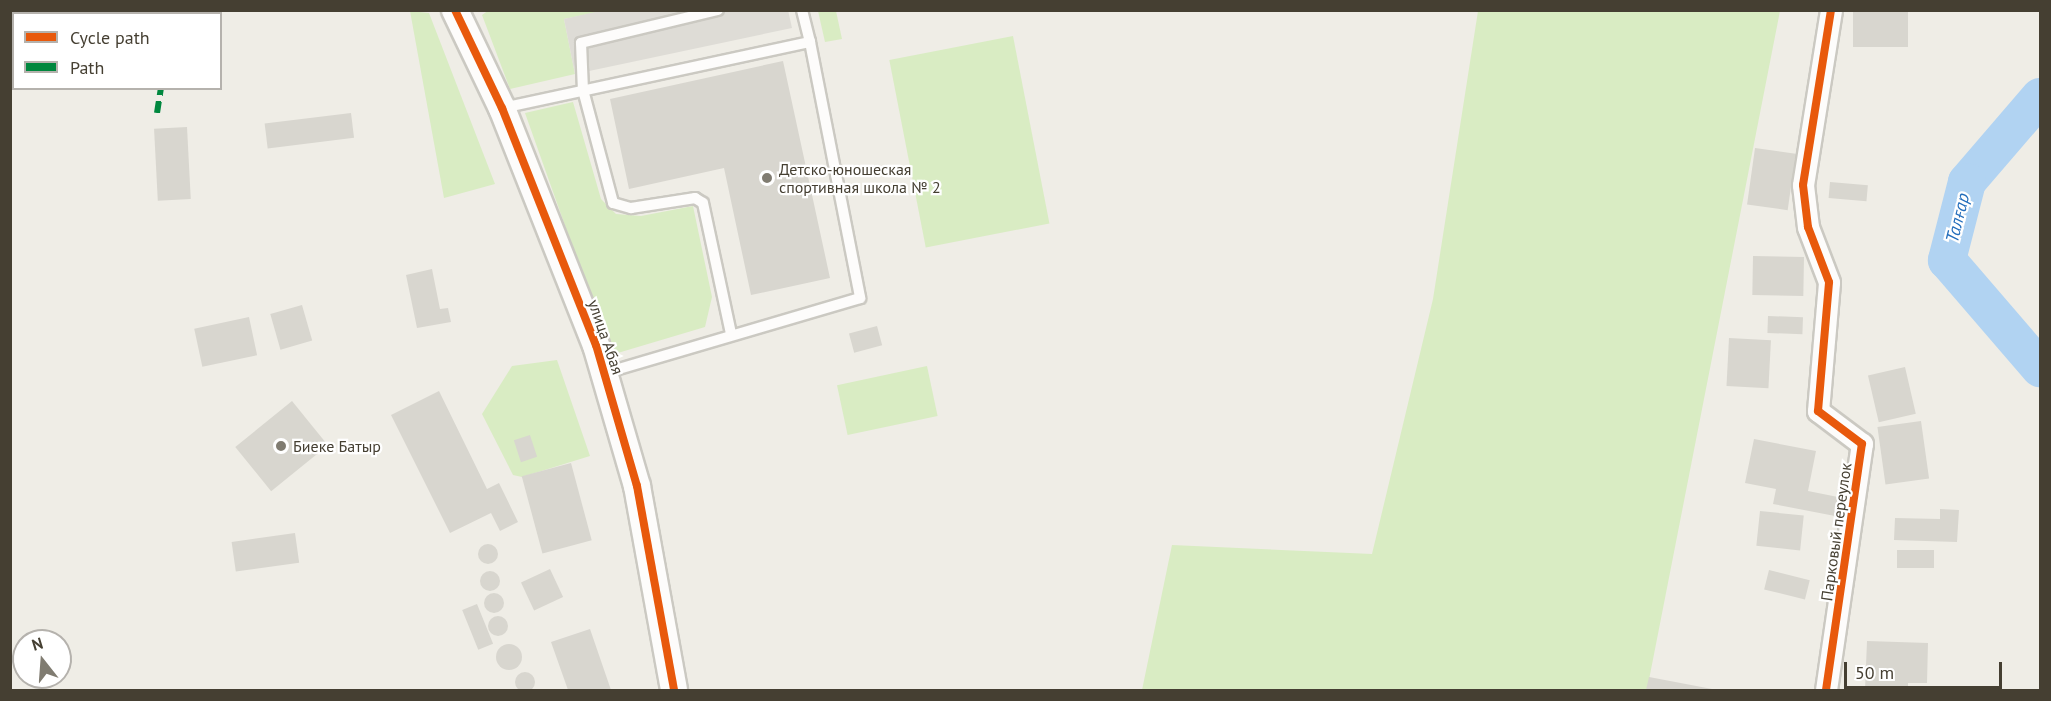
<!DOCTYPE html>
<meta charset="utf-8">
<style>
body{margin:0}
#map{position:relative;width:2051px;height:701px;overflow:hidden;background:#efede6;font-family:"PT Sans",sans-serif}
div>[style]{position:absolute}
.green>*{inset:0;background:#d9ecc3;transform-origin:0 0}
.parking>*{inset:0;background:#dedcd6}
.river>*{height:38px;margin:-19px;padding:0 19px;transform-origin:19px;border-radius:19px;background:#b1d3f2}
.building>*{inset:0;background:#d8d6cf;transform-origin:0 0}
.round{border-radius:50%}
.roads{filter:drop-shadow(2px 0 #cbc9c2) drop-shadow(-2px 0 #cbc9c2) drop-shadow(0 2px #cbc9c2) drop-shadow(0 -2px #cbc9c2)}
.service>*{height:10px;margin:-5px;padding:0 5px;transform-origin:5px;border-radius:5px;background:#fdfcfb}
.minor>*{height:21px;margin:-10.5px;padding:0 10.5px;transform-origin:10.5px;border-radius:10.5px;background:#fdfcfb}
.tertiary>*{height:26px;margin:-13px;padding:0 13px;transform-origin:13px;border-radius:13px;background:#fdfcfb}
.quiet>*{height:6px;margin-top:-3px;transform-origin:0;background:repeating-linear-gradient(90deg,#00873e 0 12px,transparent 0 18px)}
.cycleway>*{height:8px;margin:-4px;padding:0 4px;transform-origin:4px;border-radius:4px;background:#e8590c}
.dots>*{width:16px;height:16px;translate:-50% -50%;box-sizing:border-box;border:3px solid #fff;border-radius:50%}
span{translate:-50% -50%;white-space:nowrap;text-align:center;line-height:1.15;-webkit-text-stroke:4.5px #fff;paint-order:stroke}
.poi-label{font-size:16px;color:#453f32}
.left{translate:0 -50%;text-align:left}
.street-label{font-size:16px;color:#453f32}
.water-label{font-size:18px;color:#226dbb;font-style:italic}
.frame{position:absolute;inset:0;border:12px solid #453f32;pointer-events:none}
.legend{position:absolute;left:12px;top:12px;width:210px;height:78px;box-sizing:border-box;background:#fff;border:2px solid #b5b2ad;margin:0;padding:8px 10px;list-style:none;font-size:18px;color:#453f32}
.legend li{display:flex;align-items:center;gap:12px;height:30px}
.legend b{width:30px;border:2px solid #b5b2ad}
.north{position:absolute;left:12px;top:629px;width:60px;height:60px;box-sizing:border-box;background:#fff;border:2px solid #b5b2ad;border-radius:50%;rotate:343deg;font-size:16px;font-weight:700;line-height:24px;text-align:center;color:#453f32}
.north::after{content:'';display:block;margin:auto;width:21px;height:27px;background:#807c71;clip-path:polygon(50% 0,100% 100%,50% 72%,0 100%)}
.scale{position:absolute;left:1844px;top:662px;width:158px;height:27px;box-sizing:border-box;border:3px solid #453f32;border-top:0;padding-left:8px;font-size:18px;line-height:21px;white-space:nowrap;color:#453f32;-webkit-text-stroke:4px #fff;paint-order:stroke}
</style>
<div id="map">
<div class="green">
<i style="clip-path:polygon(489px 10px,604px 11px,564px 19px,575px 74px,510px 89px,482px 15px)"></i>
<i style="clip-path:polygon(410px 11px,429px 13px,495px 184px,444px 198px)"></i>
<i style="clip-path:polygon(818px 11px,836px 11px,842px 39px,825px 42px)"></i>
<i style="clip-path:polygon(1478px 11px,1780px 11px,1647px 690px,1142px 690px,1172px 545px,1372px 554px,1433px 299px)"></i>
<i style="left:1013px;top:36px;width:191px;height:126px;rotate:79deg"></i>
<i style="clip-path:polygon(573px 102px,601px 199px,616px 214px,641px 216px,693px 206px,712px 297px,705px 327px,611px 355px,525px 113px)"></i>
<i style="clip-path:polygon(557px 360px,590px 456px,522px 477px,513px 475px,482px 414px,512px 366px)"></i>
<i style="left:927px;top:366px;width:51px;height:92px;rotate:78deg"></i>
</div>
<div class="parking">
<i style="clip-path:polygon(604px 10px,788px 10px,792px 28px,575px 74px,564px 19px)"></i>
</div>
<div class="river">
<i style="left:2040px;top:97px;width:112px;rotate:130.7deg"></i>
<i style="left:1967px;top:182px;width:81px;rotate:104.4deg"></i>
<i style="left:1947px;top:260px;width:143px;rotate:49.3deg"></i>
</div>
<div class="building">
<i style="left:1853px;top:10px;width:55px;height:37px"></i>
<i style="clip-path:polygon(783px 61px,830px 278px,751px 295px,724px 168px,629px 189px,610px 99px)"></i>
<i style="left:351px;top:113px;width:25px;height:87px;rotate:83deg"></i>
<i style="left:187px;top:127px;width:72px;height:33px;rotate:87deg"></i>
<i style="left:1755px;top:148px;width:41px;height:57px;rotate:8deg"></i>
<i style="left:1830px;top:182px;width:38px;height:16px;rotate:5deg"></i>
<i style="left:1753px;top:256px;width:51px;height:39px;rotate:1deg"></i>
<i style="clip-path:polygon(432px 269px,440px 309px,448px 308px,451px 322px,417px 328px,406px 275px)"></i>
<i style="left:302px;top:305px;width:37px;height:33px;rotate:74deg"></i>
<i style="left:1768px;top:316px;width:35px;height:17px;rotate:2deg"></i>
<i style="left:249px;top:317px;width:39px;height:56px;rotate:78deg"></i>
<i style="left:877px;top:326px;width:20px;height:29px;rotate:75deg"></i>
<i style="left:1729px;top:338px;width:42px;height:48px;rotate:3deg"></i>
<i style="left:1905px;top:367px;width:48px;height:38px;rotate:77deg"></i>
<i style="clip-path:polygon(439px 391px,487px 489px,499px 483px,518px 522px,500px 531px,491px 513px,450px 533px,391px 415px)"></i>
<i style="left:292px;top:401px;width:57px;height:73px;rotate:51deg"></i>
<i style="left:1921px;top:421px;width:58px;height:44px;rotate:82deg"></i>
<i style="left:530px;top:435px;width:23px;height:17px;rotate:72deg"></i>
<i style="clip-path:polygon(1754px 439px,1816px 451px,1808px 491px,1838px 497px,1835px 516px,1773px 504px,1776px 489px,1745px 483px)"></i>
<i style="left:571px;top:463px;width:80px;height:51px;rotate:75deg"></i>
<i style="clip-path:polygon(1940px 509px,1959px 510px,1957px 542px,1894px 540px,1895px 518px,1940px 519px)"></i>
<i style="left:1760px;top:511px;width:44px;height:35px;rotate:6deg"></i>
<i style="left:295px;top:533px;width:30px;height:64px;rotate:82deg"></i>
<i class="round" style="left:478px;top:544px;width:20px;height:20px"></i>
<i style="left:1897px;top:550px;width:37px;height:18px"></i>
<i style="left:550px;top:569px;width:31px;height:32px;rotate:65deg"></i>
<i style="left:1769px;top:570px;width:42px;height:20px;rotate:14deg"></i>
<i class="round" style="left:480px;top:571px;width:20px;height:20px"></i>
<i class="round" style="left:484px;top:593px;width:20px;height:20px"></i>
<i style="left:477px;top:604px;width:43px;height:16px;rotate:68deg"></i>
<i class="round" style="left:488px;top:616px;width:20px;height:20px"></i>
<i style="clip-path:polygon(590px 629px,611px 690px,568px 690px,551px 642px)"></i>
<i style="clip-path:polygon(1867px 641px,1928px 643px,1927px 683px,1908px 683px,1908px 690px,1865px 690px)"></i>
<i class="round" style="left:496px;top:644px;width:26px;height:26px"></i>
<i class="round" style="left:515px;top:672px;width:20px;height:20px"></i>
<i style="clip-path:polygon(1649px 677px,1712px 689px,1712px 690px,1646px 690px)"></i>
</div>
<div class="roads">
<div class="service">
<i style="left:718px;top:10px;width:141px;rotate:166.5deg"></i>
<i style="left:581px;top:43px;width:47px;rotate:87.6deg"></i>
<i style="left:583px;top:90px;width:117px;rotate:75.1deg"></i>
<i style="left:613px;top:203px;width:19px;rotate:16deg"></i>
<i style="left:631px;top:208px;width:65px;rotate:-8.9deg"></i>
<i style="left:695px;top:198px;width:9px;rotate:32deg"></i>
<i style="left:703px;top:203px;width:134px;rotate:77.9deg"></i>
<i style="left:802px;top:10px;width:33px;rotate:76deg"></i>
<i style="left:502px;top:108px;width:315px;rotate:-12.1deg"></i>
<i style="left:810px;top:42px;width:261px;rotate:78.9deg"></i>
<i style="left:860px;top:298px;width:266px;rotate:163.6deg"></i>
</div>
<div class="minor">
<i style="left:1826px;top:690px;width:249px;rotate:-81.7deg"></i>
<i style="left:1862px;top:444px;width:55px;rotate:-143.1deg"></i>
<i style="left:1818px;top:411px;width:129px;rotate:-85.1deg"></i>
<i style="left:1829px;top:282px;width:59px;rotate:-110.9deg"></i>
<i style="left:1808px;top:227px;width:42px;rotate:-96.8deg"></i>
<i style="left:1803px;top:185px;width:177px;rotate:-80.9deg"></i>
</div>
<div class="tertiary">
<i style="left:455px;top:10px;width:109px;rotate:64.4deg"></i>
<i style="left:502px;top:108px;width:255px;rotate:68.4deg"></i>
<i style="left:596px;top:345px;width:147px;rotate:73.8deg"></i>
<i style="left:637px;top:486px;width:207px;rotate:79.7deg"></i>
</div>
</div>
<div class="quiet">
<i style="left:189px;top:14px;width:4px;rotate:-63deg"></i>
<i style="left:157px;top:113px;width:25px;rotate:-81deg"></i>
</div>
<div class="cycleway">
<i style="left:455px;top:10px;width:109px;rotate:64.4deg"></i>
<i style="left:502px;top:108px;width:255px;rotate:68.4deg"></i>
<i style="left:596px;top:345px;width:147px;rotate:73.8deg"></i>
<i style="left:637px;top:486px;width:207px;rotate:79.7deg"></i>
<i style="left:1826px;top:690px;width:249px;rotate:-81.7deg"></i>
<i style="left:1862px;top:444px;width:55px;rotate:-143.1deg"></i>
<i style="left:1818px;top:411px;width:129px;rotate:-85.1deg"></i>
<i style="left:1829px;top:282px;width:59px;rotate:-110.9deg"></i>
<i style="left:1808px;top:227px;width:42px;rotate:-96.8deg"></i>
<i style="left:1803px;top:185px;width:177px;rotate:-80.9deg"></i>
</div>
<div class="dots">
<i style="left:767px;top:178px;background:#807c71"></i>
<i style="left:281px;top:446px;background:#807c71"></i>
</div>
<div class="poi-label">
<span class="left" style="left:779px;top:178px">Детско-юношеская<br>спортивная школа № 2</span>
<span class="left" style="left:293px;top:446px">Биеке Батыр</span>
</div>
<div class="street-label">
<span style="left:606px;top:337px;rotate:71deg">улица Абая</span>
<span style="left:1836px;top:532px;rotate:-82deg">Парковый переулок</span>
</div>
<div class="water-label">
<span style="left:1958px;top:218px;rotate:-76deg">Талғар</span>
</div>
<div class="frame"></div>
<ul class="legend">
<li><b style="height:8px;background:#e8590c"></b>Cycle path</li>
<li><b style="height:8px;background:#00873e"></b>Path</li>
</ul>
<div class="north">N</div>
<div class="scale">50 m</div>
</div>
